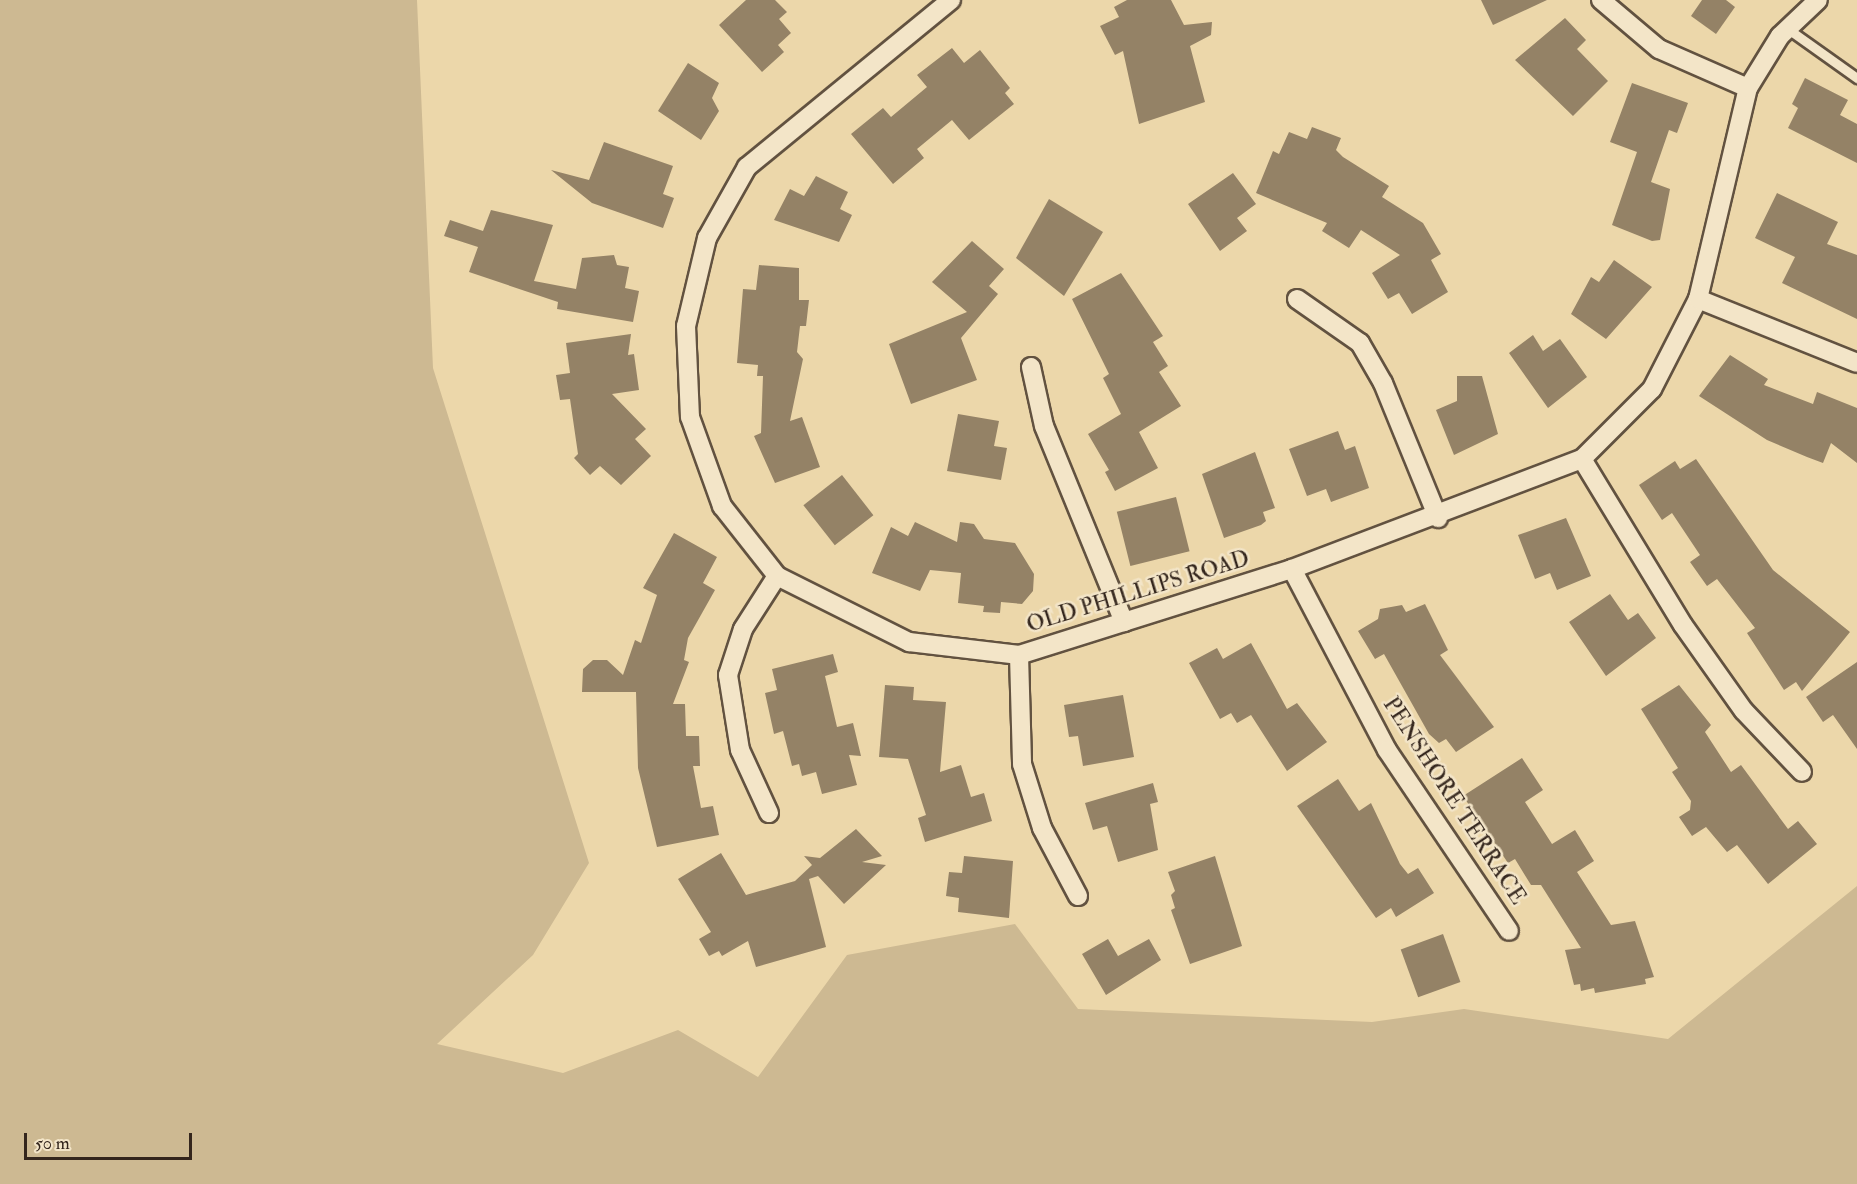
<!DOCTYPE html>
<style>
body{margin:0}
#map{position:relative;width:1857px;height:1184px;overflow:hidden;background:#ecd7aa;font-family:"IM FELL Double Pica",serif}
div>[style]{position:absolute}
.green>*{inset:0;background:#cdb992}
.building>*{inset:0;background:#948266;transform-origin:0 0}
.roads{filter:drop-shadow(2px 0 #625240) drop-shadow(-2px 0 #625240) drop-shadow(0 2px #625240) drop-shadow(0 -2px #625240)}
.lane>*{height:9px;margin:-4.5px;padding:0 4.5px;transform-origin:4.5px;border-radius:4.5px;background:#f3e5c8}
.street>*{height:18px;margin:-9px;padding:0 9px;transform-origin:9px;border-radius:9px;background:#f3e5c8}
span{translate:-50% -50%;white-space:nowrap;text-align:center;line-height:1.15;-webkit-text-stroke:5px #f3e5c8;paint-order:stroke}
.street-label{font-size:22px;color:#34261d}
.scale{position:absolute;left:24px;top:1133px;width:168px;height:27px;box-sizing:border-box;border:3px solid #34261d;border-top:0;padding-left:8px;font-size:18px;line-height:21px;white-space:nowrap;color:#34261d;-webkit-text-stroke:4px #f3e5c8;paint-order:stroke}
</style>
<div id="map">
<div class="green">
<i style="clip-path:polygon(0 0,417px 0,433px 368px,589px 863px,533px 955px,437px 1044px,563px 1073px,678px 1030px,758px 1077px,847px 955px,1015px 924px,1078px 1009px,1372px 1022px,1464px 1009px,1668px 1039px,1857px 886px,1857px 1184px,0 1184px)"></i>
</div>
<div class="building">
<i style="clip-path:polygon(746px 0,775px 0,787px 12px,779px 19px,791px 33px,778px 45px,784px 52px,762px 72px,719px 25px)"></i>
<i style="clip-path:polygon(1127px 0,1171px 0,1184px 25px,1212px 22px,1211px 35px,1190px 46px,1205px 102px,1139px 124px,1123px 51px,1115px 55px,1100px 26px,1119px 17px,1114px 7px)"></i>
<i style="clip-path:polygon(1481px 0,1547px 0,1493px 25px)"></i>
<i style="clip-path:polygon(1702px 0,1726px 0,1735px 7px,1716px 34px,1691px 16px)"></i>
<i style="clip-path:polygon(1565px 18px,1586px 40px,1577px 49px,1608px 81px,1573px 116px,1515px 60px)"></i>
<i style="clip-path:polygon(952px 48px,964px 63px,980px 50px,1010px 88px,1005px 93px,1014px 104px,969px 140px,952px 120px,917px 149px,924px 158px,893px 184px,851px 134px,883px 108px,891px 117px,927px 87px,917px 75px)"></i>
<i style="clip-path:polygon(688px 63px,719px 83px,712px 98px,719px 111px,701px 140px,658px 111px)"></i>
<i style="clip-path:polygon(1805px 78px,1848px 100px,1840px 115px,1857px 124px,1857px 163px,1788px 128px,1798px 108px,1792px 104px)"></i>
<i style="clip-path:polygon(1632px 83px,1688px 103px,1677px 133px,1669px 130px,1651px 182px,1670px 189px,1660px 240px,1652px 241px,1612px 225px,1637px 152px,1610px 142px)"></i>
<i style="clip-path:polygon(1312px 127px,1341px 138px,1336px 150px,1343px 157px,1389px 186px,1382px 197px,1423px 223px,1441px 254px,1431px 260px,1448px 292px,1412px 314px,1399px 293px,1388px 299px,1372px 273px,1400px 255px,1361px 230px,1349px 248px,1322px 231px,1327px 223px,1256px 193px,1273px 151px,1279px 154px,1289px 132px,1307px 139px)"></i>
<i style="clip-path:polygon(604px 142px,673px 166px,663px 194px,674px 198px,663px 228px,592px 203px,551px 170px,589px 180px)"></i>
<i style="clip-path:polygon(1233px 173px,1256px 204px,1237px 218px,1247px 231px,1220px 251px,1188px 204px)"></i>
<i style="clip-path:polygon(816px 176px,848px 192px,840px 209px,852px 215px,839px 242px,774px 220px,790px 189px,804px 196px)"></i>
<i style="clip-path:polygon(1777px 193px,1838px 222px,1827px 244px,1857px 255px,1857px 319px,1782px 283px,1795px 257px,1755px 238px)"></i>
<i style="clip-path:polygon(1049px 199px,1103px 232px,1064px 296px,1016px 258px)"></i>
<i style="clip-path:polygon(491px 210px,553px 225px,534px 281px,576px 289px,582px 258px,614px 255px,617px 265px,629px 267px,625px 288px,639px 291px,633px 322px,557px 309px,558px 302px,469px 272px,478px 247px,444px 236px,450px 220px,483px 231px)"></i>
<i style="clip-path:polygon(972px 241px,1004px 269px,989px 286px,998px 294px,961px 338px,977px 380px,911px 404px,889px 344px,967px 312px,932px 282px)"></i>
<i style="clip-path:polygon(1614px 260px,1652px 287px,1606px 339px,1571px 314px,1591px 277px,1599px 282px)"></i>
<i style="clip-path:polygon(759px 265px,799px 268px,799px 300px,809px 300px,806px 326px,800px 326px,797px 352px,803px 359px,790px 421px,802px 417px,820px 467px,775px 483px,754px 436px,761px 433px,763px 376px,757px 376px,758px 365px,737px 363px,743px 289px,756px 290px)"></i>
<i style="clip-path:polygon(1121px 273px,1163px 336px,1153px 342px,1168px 366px,1159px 372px,1181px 406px,1139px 432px,1158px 468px,1115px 491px,1105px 472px,1109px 470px,1088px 434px,1121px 414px,1103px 378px,1109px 374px,1072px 299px)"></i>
<i style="clip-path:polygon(631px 334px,628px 355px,634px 354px,639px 390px,612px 394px,646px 429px,635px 439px,651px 456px,621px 485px,600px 466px,590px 475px,574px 458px,578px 454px,570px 399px,560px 400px,556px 375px,570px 373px,566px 343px)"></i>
<i style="clip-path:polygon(1533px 335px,1543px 351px,1560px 339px,1587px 377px,1548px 408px,1509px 353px)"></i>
<i style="clip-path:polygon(1730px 355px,1768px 379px,1764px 385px,1813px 404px,1817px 392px,1857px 408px,1857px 463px,1831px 443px,1823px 463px,1807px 457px,1767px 440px,1699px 396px)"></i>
<i style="clip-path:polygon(1457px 376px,1482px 376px,1498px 434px,1454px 455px,1436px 410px,1457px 401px)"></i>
<i style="clip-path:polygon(958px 414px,999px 421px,994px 446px,1007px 448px,1001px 480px,947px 471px)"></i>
<i style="clip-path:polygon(1338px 431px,1345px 450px,1355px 446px,1369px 488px,1331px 502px,1326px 489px,1307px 496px,1289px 449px)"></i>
<i style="clip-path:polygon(1255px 452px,1275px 508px,1263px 512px,1266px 521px,1261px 525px,1224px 538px,1202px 474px)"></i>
<i style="clip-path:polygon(1696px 459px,1773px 570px,1850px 632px,1802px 691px,1796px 682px,1784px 690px,1747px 633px,1755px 628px,1717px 579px,1707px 586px,1690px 562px,1700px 555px,1672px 513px,1662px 520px,1639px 485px,1675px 461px,1680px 469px)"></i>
<i style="left:842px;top:475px;width:51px;height:49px;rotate:52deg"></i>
<i style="left:1176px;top:497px;width:56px;height:61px;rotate:76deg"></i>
<i style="clip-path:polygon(1566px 518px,1591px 576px,1557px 590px,1550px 573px,1535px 579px,1518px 535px)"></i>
<i style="clip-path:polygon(915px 522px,957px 542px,960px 522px,974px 524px,984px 539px,1015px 543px,1034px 574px,1033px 591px,1022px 604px,1001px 602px,1000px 613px,983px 612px,984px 606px,958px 603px,961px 573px,930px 570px,920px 591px,872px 573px,891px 527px,908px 536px)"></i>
<i style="clip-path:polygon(674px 533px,717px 557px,703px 583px,715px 590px,688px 638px,684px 660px,689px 662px,673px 704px,685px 704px,686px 736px,699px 736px,700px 766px,693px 766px,701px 808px,713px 806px,719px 835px,657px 847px,638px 768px,636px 692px,582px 692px,583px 669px,593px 660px,607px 660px,623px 675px,635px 640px,641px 643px,657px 595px,643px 588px)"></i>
<i style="clip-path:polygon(1610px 594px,1628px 620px,1638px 613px,1656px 638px,1606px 676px,1569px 622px)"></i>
<i style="clip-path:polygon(1425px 604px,1448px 650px,1440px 655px,1494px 727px,1456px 752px,1446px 739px,1439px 743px,1429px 734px,1384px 654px,1375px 659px,1358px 631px,1378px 619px,1380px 609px,1402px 605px,1406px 612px)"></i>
<i style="clip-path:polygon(1251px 643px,1287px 709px,1297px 703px,1327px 742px,1287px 771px,1251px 715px,1237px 723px,1231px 713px,1220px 719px,1189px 663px,1217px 648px,1223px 659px)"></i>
<i style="clip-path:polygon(833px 654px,838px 672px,825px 676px,837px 727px,853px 723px,861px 756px,849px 755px,857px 785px,822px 794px,816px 772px,802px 776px,799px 764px,792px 766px,783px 731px,774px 734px,765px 693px,777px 690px,772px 669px)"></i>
<i style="clip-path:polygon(1857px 662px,1857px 749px,1833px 715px,1823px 722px,1806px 697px)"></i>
<i style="clip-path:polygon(885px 685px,914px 687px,913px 700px,946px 702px,940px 772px,961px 765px,971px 797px,984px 793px,992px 821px,925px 842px,918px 818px,926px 815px,908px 759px,879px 757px)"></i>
<i style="clip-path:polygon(1679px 685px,1711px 725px,1705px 732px,1731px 772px,1741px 765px,1788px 829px,1798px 821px,1817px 844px,1768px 884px,1737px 845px,1727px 852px,1706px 827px,1692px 836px,1679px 817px,1690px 810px,1691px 801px,1672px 772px,1678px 768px,1641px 709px)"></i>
<i style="clip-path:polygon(1123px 695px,1134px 757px,1083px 766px,1078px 736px,1069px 737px,1064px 705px)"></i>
<i style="clip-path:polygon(1522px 758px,1543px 790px,1525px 802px,1552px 844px,1575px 830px,1594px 861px,1577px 872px,1611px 925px,1635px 921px,1654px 977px,1645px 979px,1646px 984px,1595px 993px,1594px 988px,1581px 991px,1580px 984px,1574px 985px,1565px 950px,1581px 948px,1541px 885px,1531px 885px,1515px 859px,1508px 863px,1463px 796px)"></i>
<i style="clip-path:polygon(1338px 779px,1359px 811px,1371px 803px,1400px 864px,1408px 874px,1418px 868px,1434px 893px,1396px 917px,1391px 908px,1376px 918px,1297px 806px)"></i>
<i style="clip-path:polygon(1153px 783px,1158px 802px,1150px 804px,1158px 850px,1118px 862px,1107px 826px,1093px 830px,1085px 803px)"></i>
<i style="clip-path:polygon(856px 829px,882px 856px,862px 862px,886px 865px,844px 904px,818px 876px,809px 879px,826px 947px,756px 967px,748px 941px,722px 956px,719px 951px,709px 956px,699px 939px,711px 932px,678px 879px,721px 853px,746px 895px,795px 881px,812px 865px,804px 856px,820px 858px)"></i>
<i style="clip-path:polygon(964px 856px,1013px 861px,1009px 918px,958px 912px,959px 898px,946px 896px,949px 872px,962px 873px)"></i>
<i style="clip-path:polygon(1215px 856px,1242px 946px,1190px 964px,1171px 910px,1175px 908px,1171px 895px,1175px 891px,1168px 872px)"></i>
<i style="left:1443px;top:934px;width:51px;height:45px;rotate:70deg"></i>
<i style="clip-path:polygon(1108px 939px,1118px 956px,1149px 939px,1161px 960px,1106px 995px,1082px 954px)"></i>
</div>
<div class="roads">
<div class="lane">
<i style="left:1788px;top:29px;width:85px;rotate:35.4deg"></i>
</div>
<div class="street">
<i style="left:951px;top:0;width:264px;rotate:140.7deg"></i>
<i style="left:747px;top:167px;width:81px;rotate:119.4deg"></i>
<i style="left:707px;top:238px;width:90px;rotate:103.4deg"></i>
<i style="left:686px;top:326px;width:91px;rotate:87.5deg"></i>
<i style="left:690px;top:417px;width:95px;rotate:70.2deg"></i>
<i style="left:722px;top:506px;width:89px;rotate:51.8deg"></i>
<i style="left:777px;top:576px;width:148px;rotate:26.6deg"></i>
<i style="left:909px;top:642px;width:111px;rotate:6.7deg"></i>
<i style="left:1019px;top:655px;width:286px;rotate:-17.5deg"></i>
<i style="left:1292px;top:569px;width:310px;rotate:-20.8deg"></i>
<i style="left:1582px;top:459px;width:99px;rotate:-45deg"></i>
<i style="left:1652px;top:389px;width:101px;rotate:-62.9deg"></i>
<i style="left:1698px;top:299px;width:217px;rotate:-76.7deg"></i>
<i style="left:1748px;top:88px;width:61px;rotate:-58.4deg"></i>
<i style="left:1780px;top:36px;width:52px;rotate:-43.5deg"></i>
<i style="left:1601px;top:0;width:76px;rotate:40.2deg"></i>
<i style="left:1659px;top:49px;width:97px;rotate:23.7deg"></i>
<i style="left:1297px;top:299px;width:77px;rotate:34.9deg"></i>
<i style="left:1360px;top:343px;width:46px;rotate:60.1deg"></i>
<i style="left:1383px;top:383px;width:146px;rotate:67.8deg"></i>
<i style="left:1698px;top:299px;width:171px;rotate:21.9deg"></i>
<i style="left:1031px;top:367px;width:60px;rotate:77.6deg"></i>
<i style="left:1044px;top:426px;width:212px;rotate:67.8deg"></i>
<i style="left:1582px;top:459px;width:194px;rotate:58.7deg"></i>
<i style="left:1683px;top:625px;width:105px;rotate:54.7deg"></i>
<i style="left:1744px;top:711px;width:84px;rotate:46.4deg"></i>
<i style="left:1292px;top:569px;width:204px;rotate:62.3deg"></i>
<i style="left:1387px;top:750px;width:218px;rotate:56deg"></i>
<i style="left:1019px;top:655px;width:109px;rotate:88.4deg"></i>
<i style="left:1022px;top:764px;width:67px;rotate:72.6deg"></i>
<i style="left:1042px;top:828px;width:77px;rotate:62.1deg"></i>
<i style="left:769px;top:813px;width:69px;rotate:-114.7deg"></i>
<i style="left:740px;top:750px;width:76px;rotate:-99.1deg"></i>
<i style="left:728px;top:675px;width:48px;rotate:-71.9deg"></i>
<i style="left:743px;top:629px;width:63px;rotate:-57.3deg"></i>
</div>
</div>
<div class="street-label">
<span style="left:1138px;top:592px;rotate:-17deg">OLD PHILLIPS ROAD</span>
<span style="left:1454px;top:801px;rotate:57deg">PENSHORE TERRACE</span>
</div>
<div class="scale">50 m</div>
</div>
